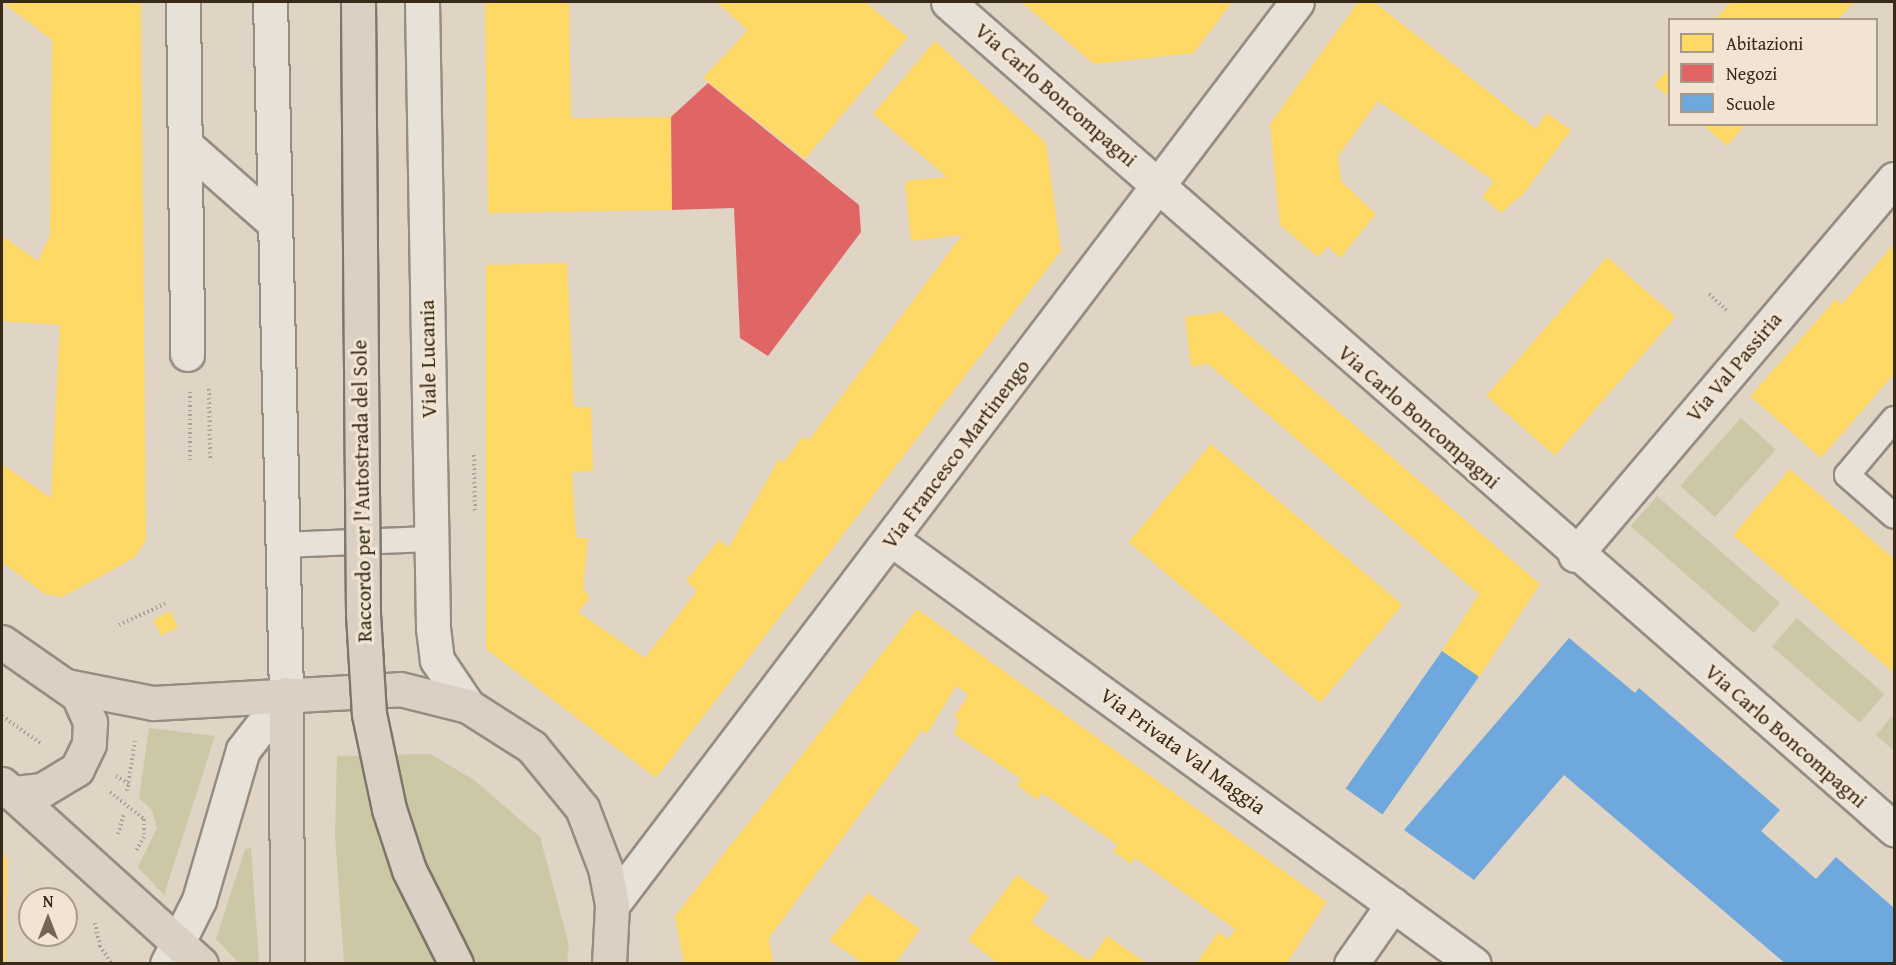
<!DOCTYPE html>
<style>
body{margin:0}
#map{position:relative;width:1896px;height:965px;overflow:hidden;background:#e0d4c4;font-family:"Gentium Book Plus",serif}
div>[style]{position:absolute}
.green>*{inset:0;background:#ccc7a5;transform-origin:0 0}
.homes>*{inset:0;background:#ffd966;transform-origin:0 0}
.shops>*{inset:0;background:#e06666}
.schools>*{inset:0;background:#6fa8dc;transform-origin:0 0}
.path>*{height:4px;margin-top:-2px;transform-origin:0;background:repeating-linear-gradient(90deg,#a8a29a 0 1.5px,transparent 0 4.5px)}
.roads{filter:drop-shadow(2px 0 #968d82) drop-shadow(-2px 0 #968d82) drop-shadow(0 2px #968d82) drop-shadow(0 -2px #968d82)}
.lane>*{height:24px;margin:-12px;padding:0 12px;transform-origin:12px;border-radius:12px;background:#e7e1d8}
.street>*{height:33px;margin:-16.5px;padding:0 16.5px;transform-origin:16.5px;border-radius:16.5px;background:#e7e1d8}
.secondary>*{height:33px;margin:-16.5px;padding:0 16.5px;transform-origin:16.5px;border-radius:16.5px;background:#e7e1d8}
.primary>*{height:33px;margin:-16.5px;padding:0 16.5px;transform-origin:16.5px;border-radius:16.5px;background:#dad1c4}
.bridges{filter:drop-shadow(2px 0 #7e766b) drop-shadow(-2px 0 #7e766b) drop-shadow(0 2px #7e766b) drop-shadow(0 -2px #7e766b)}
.highway-bridge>*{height:33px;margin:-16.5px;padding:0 16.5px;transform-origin:16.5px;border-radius:16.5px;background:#dad1c4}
span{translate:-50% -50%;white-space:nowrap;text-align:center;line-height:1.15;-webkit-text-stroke:6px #f2e4d2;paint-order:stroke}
.street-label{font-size:21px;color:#382a18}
.frame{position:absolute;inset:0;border:3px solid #382a18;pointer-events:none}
.legend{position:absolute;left:1668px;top:18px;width:210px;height:108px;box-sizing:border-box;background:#f2e4d2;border:2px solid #a89a88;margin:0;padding:8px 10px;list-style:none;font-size:18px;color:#382a18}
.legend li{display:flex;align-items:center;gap:12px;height:30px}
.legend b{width:30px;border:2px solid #a89a88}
.north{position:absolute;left:18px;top:887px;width:60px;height:60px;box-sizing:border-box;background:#f2e4d2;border:2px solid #a89a88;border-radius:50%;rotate:0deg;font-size:16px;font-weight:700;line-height:24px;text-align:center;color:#382a18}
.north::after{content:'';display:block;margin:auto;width:21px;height:27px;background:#736654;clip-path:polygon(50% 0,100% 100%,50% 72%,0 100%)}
</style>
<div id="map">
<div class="green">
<i style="left:1741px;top:418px;width:47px;height:91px;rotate:42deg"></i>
<i style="left:1657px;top:496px;width:163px;height:40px;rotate:41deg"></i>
<i style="left:1797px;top:618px;width:116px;height:38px;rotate:41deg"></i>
<i style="clip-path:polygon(1894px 714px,1894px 751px,1876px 735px)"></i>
<i style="clip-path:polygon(149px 728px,215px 736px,164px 895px,138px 867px,157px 828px,152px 810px,139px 798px)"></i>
<i style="clip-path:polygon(430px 754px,474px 780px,540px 837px,569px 945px,567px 963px,344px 963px,335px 835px,337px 756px)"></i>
<i style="clip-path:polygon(251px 848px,259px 963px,239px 963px,216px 939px,245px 849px)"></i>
</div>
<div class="homes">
<i style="clip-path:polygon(2px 2px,141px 2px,146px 540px,134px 558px,62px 597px,45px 594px,2px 562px,2px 464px,51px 498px,60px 325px,2px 321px,2px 236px,38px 261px,50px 235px,52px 40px)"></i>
<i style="clip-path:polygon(485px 2px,569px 2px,571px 118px,671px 117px,672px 210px,488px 213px)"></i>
<i style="clip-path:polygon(716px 2px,865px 2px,908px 37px,805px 159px,703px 78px,748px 30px)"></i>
<i style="clip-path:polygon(1021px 2px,1232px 2px,1194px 53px,1094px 64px)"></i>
<i style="clip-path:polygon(1358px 2px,1374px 2px,1536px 129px,1547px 113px,1571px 130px,1524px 193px,1501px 213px,1482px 197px,1494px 181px,1378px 101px,1338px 156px,1341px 181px,1376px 214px,1340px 258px,1328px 246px,1318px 257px,1280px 225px,1270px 124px)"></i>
<i style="clip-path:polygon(1731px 2px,1854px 2px,1838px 20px,1714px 20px)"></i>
<i style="clip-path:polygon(935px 41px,1046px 143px,1061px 251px,656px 778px,486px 649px,486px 265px,567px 263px,574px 407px,591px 407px,593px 471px,572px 472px,576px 537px,588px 539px,583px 588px,590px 598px,578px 612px,645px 658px,697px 591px,686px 581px,719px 540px,729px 547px,779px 459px,784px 462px,802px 437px,809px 440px,962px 235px,911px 241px,905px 181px,947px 177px,873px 114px)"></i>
<i style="clip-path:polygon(1670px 68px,1670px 97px,1654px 85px)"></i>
<i style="clip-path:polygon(1702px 124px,1746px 124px,1727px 146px)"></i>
<i style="clip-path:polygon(1894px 244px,1894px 374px,1821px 458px,1750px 396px,1836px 299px,1842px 304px)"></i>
<i style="left:1607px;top:257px;width:91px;height:184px;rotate:41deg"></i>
<i style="clip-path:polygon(1222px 312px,1540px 584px,1479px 677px,1442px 651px,1479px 594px,1208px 364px,1191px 366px,1185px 317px)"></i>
<i style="left:1211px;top:444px;width:250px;height:128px;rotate:40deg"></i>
<i style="clip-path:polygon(1790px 469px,1894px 559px,1894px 673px,1733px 535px)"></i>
<i style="clip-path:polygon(917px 609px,1327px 902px,1286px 964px,1196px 964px,1218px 932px,1228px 939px,1235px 929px,1135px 858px,1131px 864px,1113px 851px,1118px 845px,1042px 793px,1037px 800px,1017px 785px,1021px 779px,954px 734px,959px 720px,954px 716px,969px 695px,956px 686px,927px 734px,922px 730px,769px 938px,773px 964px,684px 964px,675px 916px)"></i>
<i style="left:170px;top:611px;width:18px;height:19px;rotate:63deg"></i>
<i style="clip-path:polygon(2px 854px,7px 858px,6px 964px,2px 964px)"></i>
<i style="clip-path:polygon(1017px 875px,1049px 897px,1031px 922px,1089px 961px,1107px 936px,1148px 964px,999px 964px,968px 940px)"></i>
<i style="clip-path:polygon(868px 893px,920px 929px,895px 964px,864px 964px,829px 940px)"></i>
</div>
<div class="shops">
<i style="clip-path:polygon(708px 83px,859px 205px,861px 232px,768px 356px,740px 338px,734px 208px,672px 210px,671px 117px)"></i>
</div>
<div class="schools">
<i style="clip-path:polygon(1569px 638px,1635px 693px,1639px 688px,1780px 810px,1761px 831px,1816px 879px,1836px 857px,1894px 908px,1894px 964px,1786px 964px,1564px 775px,1474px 880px,1404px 830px)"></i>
<i style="left:1442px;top:651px;width:45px;height:168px;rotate:35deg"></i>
</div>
<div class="path">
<i style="left:1709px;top:294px;width:26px;rotate:43deg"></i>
<i style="left:209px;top:389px;width:72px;rotate:89.2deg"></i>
<i style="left:190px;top:392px;width:68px;rotate:90deg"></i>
<i style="left:474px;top:455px;width:56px;rotate:89deg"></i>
<i style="left:119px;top:625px;width:52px;rotate:-25.1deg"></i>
<i style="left:2px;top:716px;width:47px;rotate:35.4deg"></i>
<i style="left:116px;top:776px;width:15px;rotate:32deg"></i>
<i style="left:127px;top:791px;width:51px;rotate:-80.9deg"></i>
<i style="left:110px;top:792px;width:43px;rotate:38.5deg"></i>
<i style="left:144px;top:819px;width:18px;rotate:90deg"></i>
<i style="left:144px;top:837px;width:17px;rotate:121deg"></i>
<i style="left:118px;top:834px;width:21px;rotate:-73deg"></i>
<i style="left:36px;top:899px;width:7px;rotate:-90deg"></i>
<i style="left:95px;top:923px;width:24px;rotate:78deg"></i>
<i style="left:100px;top:946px;width:22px;rotate:56deg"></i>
<i style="left:35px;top:942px;width:7px;rotate:-90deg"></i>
</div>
<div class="roads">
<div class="lane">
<i style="left:1894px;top:419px;width:73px;rotate:130deg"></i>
<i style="left:1847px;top:475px;width:62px;rotate:41.1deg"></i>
<i style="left:280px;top:545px;width:151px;rotate:-2.3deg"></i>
</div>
<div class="street">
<i style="left:183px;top:2px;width:352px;rotate:89.3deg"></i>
<i style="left:187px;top:146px;width:113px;rotate:41.4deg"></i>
<i style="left:891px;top:539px;width:721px;rotate:36.09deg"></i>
<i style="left:1575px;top:555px;width:493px;rotate:-49.7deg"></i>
<i style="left:1351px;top:964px;width:73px;rotate:-55deg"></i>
</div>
<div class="secondary">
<i style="left:422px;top:2px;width:626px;rotate:88.99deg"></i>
<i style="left:433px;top:628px;width:32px;rotate:83deg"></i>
<i style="left:437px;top:660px;width:55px;rotate:56deg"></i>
<i style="left:948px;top:2px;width:1257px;rotate:41.16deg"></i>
<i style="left:612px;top:905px;width:1133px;rotate:-52.82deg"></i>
<i style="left:167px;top:964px;width:72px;rotate:-63.4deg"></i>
<i style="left:199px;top:900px;width:156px;rotate:-73.7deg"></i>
<i style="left:243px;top:750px;width:71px;rotate:-52.5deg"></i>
<i style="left:286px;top:694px;width:692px;rotate:-91.32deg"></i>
</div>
<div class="primary">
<i style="left:2px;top:642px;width:93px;rotate:34.9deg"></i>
<i style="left:78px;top:695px;width:30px;rotate:66deg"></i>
<i style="left:90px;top:722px;width:22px;rotate:93deg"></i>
<i style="left:89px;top:744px;width:28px;rotate:116deg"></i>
<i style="left:77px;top:769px;width:41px;rotate:149deg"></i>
<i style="left:42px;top:790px;width:28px;rotate:174deg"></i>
<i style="left:66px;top:686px;width:89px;rotate:11.1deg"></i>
<i style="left:153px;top:703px;width:247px;rotate:-3.2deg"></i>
<i style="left:400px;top:689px;width:70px;rotate:14deg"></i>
<i style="left:468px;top:706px;width:76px;rotate:32.6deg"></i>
<i style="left:532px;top:747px;width:79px;rotate:50.7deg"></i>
<i style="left:582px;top:808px;width:64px;rotate:69deg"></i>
<i style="left:605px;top:868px;width:38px;rotate:79deg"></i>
<i style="left:612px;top:905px;width:59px;rotate:92.9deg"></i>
<i style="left:286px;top:694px;width:270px;rotate:89.8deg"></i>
<i style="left:2px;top:784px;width:268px;rotate:42.1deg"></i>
</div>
</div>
<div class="bridges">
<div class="highway-bridge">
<i style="left:358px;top:2px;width:612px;rotate:89.53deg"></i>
<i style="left:363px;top:614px;width:100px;rotate:86.6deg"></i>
<i style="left:369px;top:714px;width:97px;rotate:78.1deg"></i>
<i style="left:389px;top:809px;width:64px;rotate:71.8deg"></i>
<i style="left:409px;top:870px;width:105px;rotate:63.4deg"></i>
</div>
</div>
<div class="street-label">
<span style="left:1056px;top:95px;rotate:41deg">Via Carlo Boncompagni</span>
<span style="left:428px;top:359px;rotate:-91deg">Viale Lucania</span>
<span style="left:1734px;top:367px;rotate:-50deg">Via Val Passiria</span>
<span style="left:1419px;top:417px;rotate:41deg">Via Carlo Boncompagni</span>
<span style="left:956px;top:454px;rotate:-53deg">Via Francesco Martinengo</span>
<span style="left:362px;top:491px;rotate:-91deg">Raccordo per l'Autostrada del Sole</span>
<span style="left:1786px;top:736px;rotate:41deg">Via Carlo Boncompagni</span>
<span style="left:1183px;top:751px;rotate:36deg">Via Privata Val Maggia</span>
</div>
<div class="frame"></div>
<ul class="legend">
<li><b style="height:16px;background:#ffd966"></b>Abitazioni</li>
<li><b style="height:16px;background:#e06666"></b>Negozi</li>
<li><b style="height:16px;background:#6fa8dc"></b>Scuole</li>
</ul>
<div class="north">N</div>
</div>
